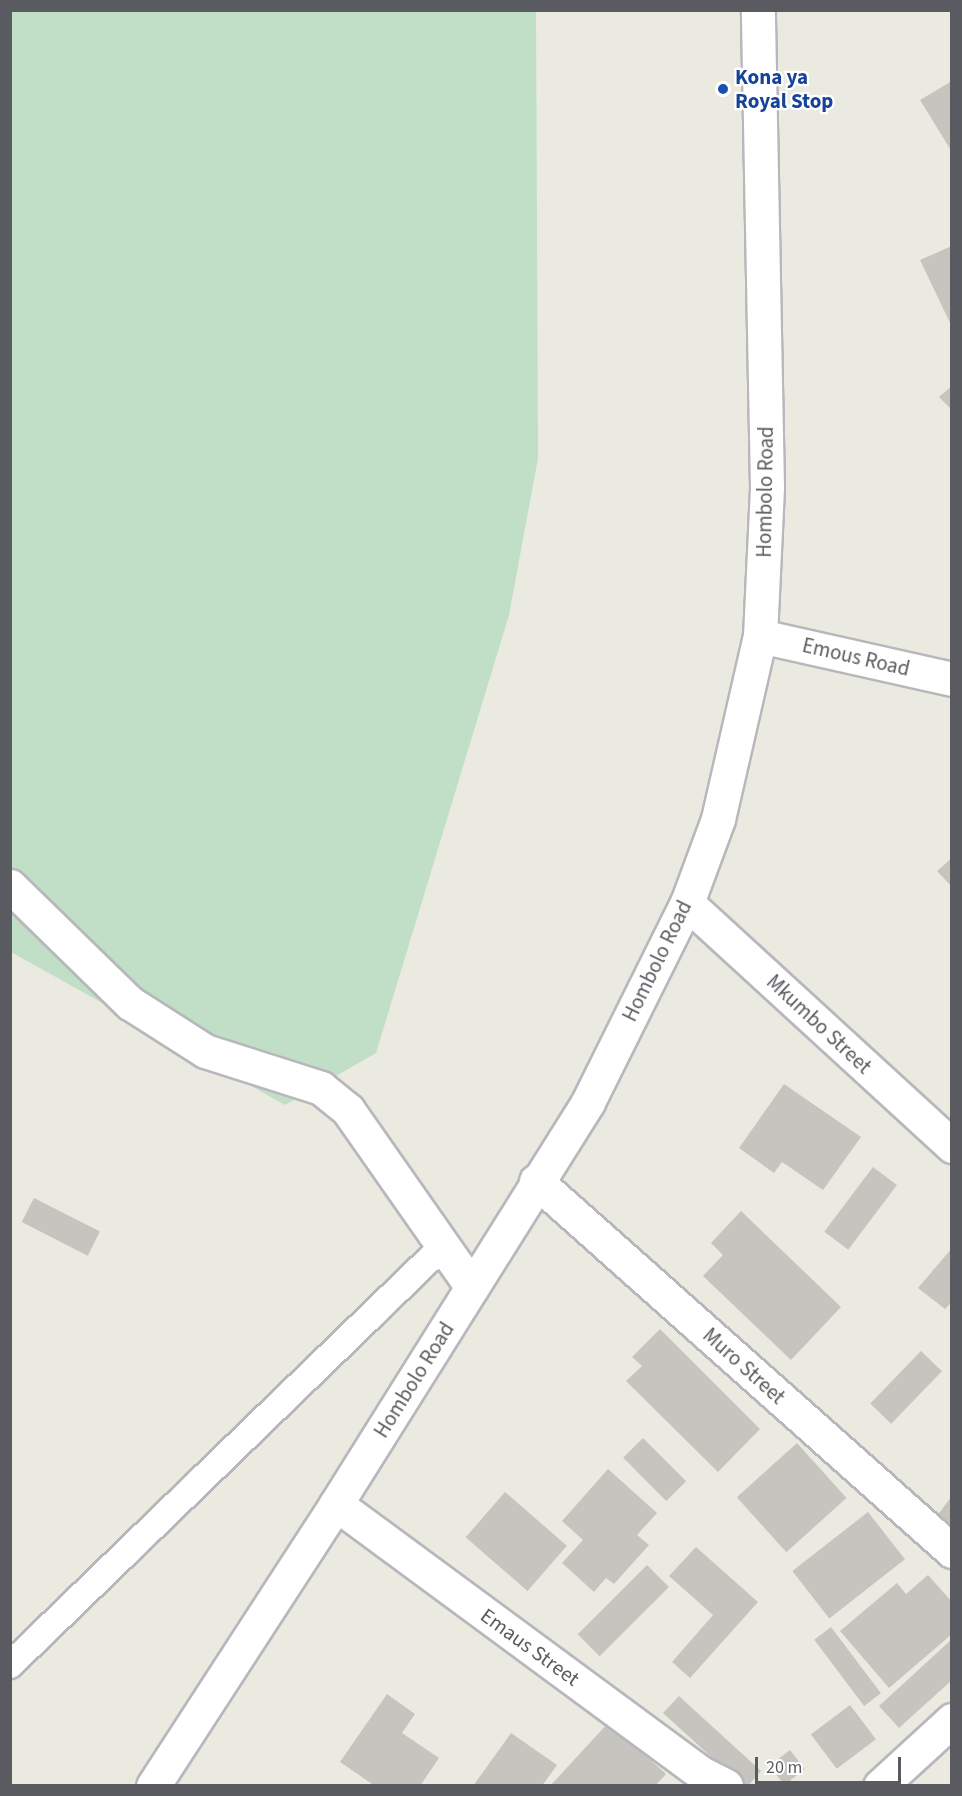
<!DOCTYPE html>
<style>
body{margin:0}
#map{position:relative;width:962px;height:1796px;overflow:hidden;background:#eaeae1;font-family:"Source Sans 3",sans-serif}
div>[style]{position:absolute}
.green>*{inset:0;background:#c0dfc6}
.building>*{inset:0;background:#c6c4be;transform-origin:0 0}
.roads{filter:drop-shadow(2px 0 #b7b7bc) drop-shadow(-2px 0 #b7b7bc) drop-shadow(0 2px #b7b7bc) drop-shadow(0 -2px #b7b7bc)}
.lane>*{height:26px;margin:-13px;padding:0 13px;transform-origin:13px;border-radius:13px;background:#fff}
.street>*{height:33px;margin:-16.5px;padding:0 16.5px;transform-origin:16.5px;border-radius:16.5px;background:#fff}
.secondary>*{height:33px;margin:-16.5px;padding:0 16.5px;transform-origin:16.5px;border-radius:16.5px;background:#fff}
.dots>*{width:16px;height:16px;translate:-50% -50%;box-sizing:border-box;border:3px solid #fff;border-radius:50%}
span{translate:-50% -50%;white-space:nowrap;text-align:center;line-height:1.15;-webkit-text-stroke:4.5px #fff;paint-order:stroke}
.transit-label{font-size:21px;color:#164399;font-weight:700}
.left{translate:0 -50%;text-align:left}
.street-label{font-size:21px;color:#5a5b60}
.frame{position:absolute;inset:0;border:12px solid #5a5b60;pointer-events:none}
.scale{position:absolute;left:755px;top:1757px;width:146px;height:27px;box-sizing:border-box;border:3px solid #5a5b60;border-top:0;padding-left:8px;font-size:18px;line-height:21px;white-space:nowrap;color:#5a5b60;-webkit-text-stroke:4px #fff;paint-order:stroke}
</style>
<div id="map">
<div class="green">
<i style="clip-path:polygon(11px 11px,536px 11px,538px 458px,509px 615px,376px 1053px,285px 1105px,11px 952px)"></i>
</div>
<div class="building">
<i style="clip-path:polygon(952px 81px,952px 152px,920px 100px)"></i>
<i style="clip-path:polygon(952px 246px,952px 327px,920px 260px)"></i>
<i style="clip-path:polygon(952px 386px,952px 410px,939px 397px)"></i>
<i style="clip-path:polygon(952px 858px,952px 887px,937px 871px)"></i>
<i style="clip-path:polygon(784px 1084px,861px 1137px,823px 1190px,782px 1162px,774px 1173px,739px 1148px)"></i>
<i style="left:873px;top:1167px;width:30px;height:81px;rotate:37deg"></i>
<i style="left:34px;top:1198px;width:74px;height:27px;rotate:27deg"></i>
<i style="clip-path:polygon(741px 1211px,841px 1307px,791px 1360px,703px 1276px,723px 1255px,711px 1243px)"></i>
<i style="clip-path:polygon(952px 1248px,952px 1302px,945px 1309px,918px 1288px)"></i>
<i style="clip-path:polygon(660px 1329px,760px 1429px,718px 1472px,626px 1381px,642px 1366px,632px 1357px)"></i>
<i style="left:921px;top:1351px;width:29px;height:73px;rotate:44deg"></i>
<i style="left:643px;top:1438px;width:61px;height:28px;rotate:45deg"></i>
<i style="left:797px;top:1443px;width:74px;height:81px;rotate:48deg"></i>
<i style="clip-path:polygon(608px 1469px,657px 1513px,637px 1535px,649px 1545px,614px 1584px,606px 1578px,594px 1592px,562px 1563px,583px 1540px,562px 1521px)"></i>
<i style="left:505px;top:1492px;width:82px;height:60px;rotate:41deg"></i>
<i style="clip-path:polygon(952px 1496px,952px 1528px,936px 1517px)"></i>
<i style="left:868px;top:1512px;width:60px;height:96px;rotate:52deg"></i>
<i style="clip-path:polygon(696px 1547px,758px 1602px,690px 1678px,672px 1662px,713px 1615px,669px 1576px)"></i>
<i style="left:647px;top:1565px;width:31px;height:98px;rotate:45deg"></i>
<i style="clip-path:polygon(928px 1575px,952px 1602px,952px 1634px,889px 1688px,840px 1631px,897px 1583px,906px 1594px)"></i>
<i style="left:831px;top:1627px;width:83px;height:21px;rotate:53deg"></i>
<i style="clip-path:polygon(952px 1639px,952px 1680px,899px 1728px,879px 1706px)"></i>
<i style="clip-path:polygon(387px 1694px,415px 1714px,402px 1733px,439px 1758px,420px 1786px,375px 1786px,340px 1762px)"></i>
<i style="clip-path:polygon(679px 1696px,761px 1771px,748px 1786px,743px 1786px,663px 1713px)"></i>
<i style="left:850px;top:1705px;width:43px;height:49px;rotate:53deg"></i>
<i style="clip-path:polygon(609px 1722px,666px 1774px,655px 1786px,550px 1786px)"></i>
<i style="clip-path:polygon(511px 1733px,557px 1765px,542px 1786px,473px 1786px)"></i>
<i style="left:790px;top:1750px;width:24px;height:26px;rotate:52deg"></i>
</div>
<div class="roads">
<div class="lane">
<i style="left:10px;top:1665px;width:600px;rotate:-44.05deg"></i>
</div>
<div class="street">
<i style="left:10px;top:886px;width:168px;rotate:44.3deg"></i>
<i style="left:130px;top:1003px;width:89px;rotate:32.6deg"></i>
<i style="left:205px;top:1051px;width:122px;rotate:17.7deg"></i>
<i style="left:321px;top:1088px;width:35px;rotate:39deg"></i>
<i style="left:348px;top:1110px;width:216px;rotate:55deg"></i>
<i style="left:687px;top:903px;width:360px;rotate:42.5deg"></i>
<i style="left:536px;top:1181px;width:557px;rotate:41.65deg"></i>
<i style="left:336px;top:1504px;width:453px;rotate:36.4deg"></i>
<i style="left:701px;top:1773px;width:28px;rotate:27deg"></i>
<i style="left:880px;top:1786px;width:98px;rotate:-42.5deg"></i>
</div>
<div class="secondary">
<i style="left:760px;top:636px;width:197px;rotate:12.6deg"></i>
<i style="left:153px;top:1786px;width:336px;rotate:-57deg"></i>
<i style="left:336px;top:1504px;width:474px;rotate:-57.9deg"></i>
<i style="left:588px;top:1102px;width:222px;rotate:-63.6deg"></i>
<i style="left:687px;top:903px;width:90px;rotate:-69.7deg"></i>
<i style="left:718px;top:819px;width:188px;rotate:-77.1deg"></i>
<i style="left:760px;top:636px;width:149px;rotate:-87.3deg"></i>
<i style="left:767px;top:487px;width:477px;rotate:-91.1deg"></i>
</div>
</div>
<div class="dots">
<i style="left:723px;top:89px;background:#1a4fb4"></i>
</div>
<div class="transit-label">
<span class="left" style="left:735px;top:89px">Kona ya<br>Royal Stop</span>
</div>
<div class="street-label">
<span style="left:765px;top:492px;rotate:-89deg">Hombolo Road</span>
<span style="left:856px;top:657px;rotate:13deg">Emous Road</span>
<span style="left:657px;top:961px;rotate:-64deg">Hombolo Road</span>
<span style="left:819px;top:1024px;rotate:43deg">Mkumbo Street</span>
<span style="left:744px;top:1366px;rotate:42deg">Muro Street</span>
<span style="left:414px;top:1380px;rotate:-58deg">Hombolo Road</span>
<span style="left:530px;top:1647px;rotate:36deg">Emaus Street</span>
</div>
<div class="frame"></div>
<div class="scale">20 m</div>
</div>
